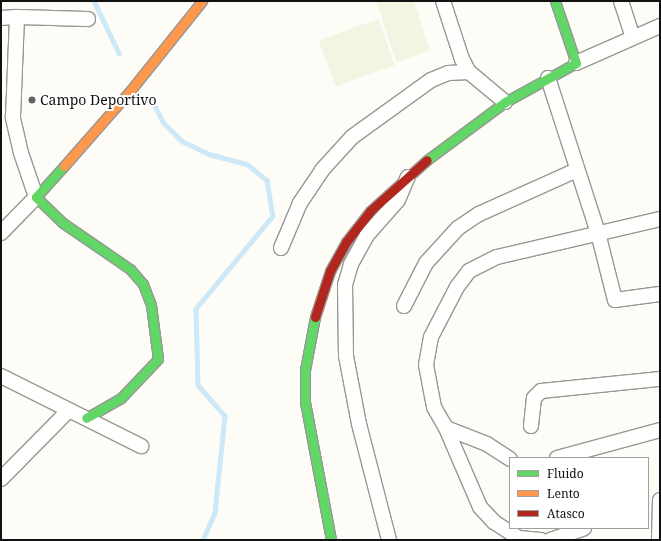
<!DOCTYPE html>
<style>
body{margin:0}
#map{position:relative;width:661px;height:541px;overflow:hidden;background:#fdfcf7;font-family:"Noto Serif",serif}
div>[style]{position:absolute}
.pitch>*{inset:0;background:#f0f6e1;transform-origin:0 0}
.stream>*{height:4.5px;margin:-2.25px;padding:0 2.25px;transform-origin:2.25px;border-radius:2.25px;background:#cde8f7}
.roads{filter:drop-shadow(1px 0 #979795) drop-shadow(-1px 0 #979795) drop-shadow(0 1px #979795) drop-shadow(0 -1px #979795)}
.street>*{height:14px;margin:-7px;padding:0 7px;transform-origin:7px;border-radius:7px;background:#fffffe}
.fast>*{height:9px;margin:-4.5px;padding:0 4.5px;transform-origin:4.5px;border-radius:4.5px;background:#63d668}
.slow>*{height:9px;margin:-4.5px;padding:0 4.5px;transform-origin:4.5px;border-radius:4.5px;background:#ff974d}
.jam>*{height:9px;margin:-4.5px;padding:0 4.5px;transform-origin:4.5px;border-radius:4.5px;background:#b3261e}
.dots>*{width:11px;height:11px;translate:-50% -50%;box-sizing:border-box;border:2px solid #fff;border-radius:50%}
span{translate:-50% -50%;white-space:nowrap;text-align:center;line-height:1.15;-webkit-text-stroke:4px #fff;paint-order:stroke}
.poi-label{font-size:14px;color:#111}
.left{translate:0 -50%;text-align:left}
.frame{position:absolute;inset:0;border:2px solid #111;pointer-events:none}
.legend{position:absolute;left:509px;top:457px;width:140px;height:72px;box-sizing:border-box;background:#fff;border:1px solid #a0a0a0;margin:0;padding:5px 7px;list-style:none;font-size:12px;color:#111}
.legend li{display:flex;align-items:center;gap:8px;height:20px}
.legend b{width:20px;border:1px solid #a0a0a0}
</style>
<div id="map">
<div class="pitch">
<i style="clip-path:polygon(376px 1px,414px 1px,430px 51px,396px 62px)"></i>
<i style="left:378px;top:19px;width:49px;height:63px;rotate:70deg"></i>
</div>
<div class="stream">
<i style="left:94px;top:1px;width:58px;rotate:64.3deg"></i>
<i style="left:151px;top:98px;width:27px;rotate:63deg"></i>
<i style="left:163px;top:122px;width:27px;rotate:45deg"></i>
<i style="left:182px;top:141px;width:30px;rotate:26deg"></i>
<i style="left:209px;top:154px;width:39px;rotate:15deg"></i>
<i style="left:247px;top:164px;width:26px;rotate:39deg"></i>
<i style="left:267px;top:180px;width:36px;rotate:81deg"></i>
<i style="left:273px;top:216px;width:121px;rotate:129.6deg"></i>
<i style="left:196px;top:309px;width:76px;rotate:88.5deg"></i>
<i style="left:198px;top:385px;width:41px;rotate:48.9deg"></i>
<i style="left:225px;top:416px;width:98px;rotate:95.9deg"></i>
<i style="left:215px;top:513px;width:30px;rotate:114deg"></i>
</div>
<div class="roads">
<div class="street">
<i style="left:443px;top:1px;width:61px;rotate:71.9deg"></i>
<i style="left:462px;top:59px;width:15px;rotate:62deg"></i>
<i style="left:469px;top:72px;width:47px;rotate:39.8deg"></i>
<i style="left:621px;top:1px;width:38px;rotate:72deg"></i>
<i style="left:1px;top:18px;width:16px;rotate:-4deg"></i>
<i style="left:576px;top:63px;width:92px;rotate:-23.8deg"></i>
<i style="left:548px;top:78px;width:163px;rotate:72.1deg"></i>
<i style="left:598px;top:233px;width:69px;rotate:75.8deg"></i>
<i style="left:615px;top:300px;width:45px;rotate:-7.6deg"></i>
<i style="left:1px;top:233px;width:50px;rotate:-45.8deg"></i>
<i style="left:36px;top:197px;width:46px;rotate:-108.8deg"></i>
<i style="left:21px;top:153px;width:37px;rotate:-103deg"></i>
<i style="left:13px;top:117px;width:100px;rotate:-87.7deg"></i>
<i style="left:17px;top:17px;width:71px;rotate:1.6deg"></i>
<i style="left:281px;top:248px;width:49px;rotate:-67.1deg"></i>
<i style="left:300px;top:203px;width:40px;rotate:-56deg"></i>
<i style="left:322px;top:170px;width:45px;rotate:-47.7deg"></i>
<i style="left:352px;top:137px;width:97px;rotate:-35.8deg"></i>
<i style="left:431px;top:80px;width:18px;rotate:-22deg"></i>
<i style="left:448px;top:73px;width:21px;rotate:-3deg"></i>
<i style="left:404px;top:306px;width:48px;rotate:-62.9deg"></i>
<i style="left:426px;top:263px;width:47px;rotate:-47.6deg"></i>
<i style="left:458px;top:228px;width:25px;rotate:-34deg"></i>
<i style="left:479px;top:214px;width:107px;rotate:-24.2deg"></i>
<i style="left:1px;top:376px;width:157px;rotate:26.6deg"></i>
<i style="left:531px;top:426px;width:28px;rotate:-84deg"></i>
<i style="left:534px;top:398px;width:10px;rotate:-45deg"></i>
<i style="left:541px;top:391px;width:120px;rotate:-5.8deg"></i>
<i style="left:446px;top:428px;width:86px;rotate:66.7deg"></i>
<i style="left:480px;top:507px;width:21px;rotate:47deg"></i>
<i style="left:494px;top:522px;width:30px;rotate:33deg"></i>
<i style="left:519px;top:538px;width:22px;rotate:5deg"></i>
<i style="left:557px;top:458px;width:107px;rotate:-15.2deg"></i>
<i style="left:510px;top:459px;width:27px;rotate:-147deg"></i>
<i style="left:487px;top:444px;width:44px;rotate:-158.7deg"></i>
<i style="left:446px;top:428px;width:24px;rotate:-120deg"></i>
<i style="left:434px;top:407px;width:43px;rotate:-100.8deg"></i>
<i style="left:426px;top:365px;width:28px;rotate:-80deg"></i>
<i style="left:431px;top:337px;width:56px;rotate:-62.5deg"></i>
<i style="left:457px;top:287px;width:20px;rotate:-53deg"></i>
<i style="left:469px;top:271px;width:31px;rotate:-27deg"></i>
<i style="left:497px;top:257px;width:167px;rotate:-13.1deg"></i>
<i style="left:1px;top:479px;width:95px;rotate:-45.4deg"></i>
<i style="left:389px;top:540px;width:120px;rotate:-104.5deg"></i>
<i style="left:359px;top:424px;width:69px;rotate:-100.8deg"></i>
<i style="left:346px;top:356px;width:71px;rotate:-90.8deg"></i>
<i style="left:345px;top:285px;width:22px;rotate:-74deg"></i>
<i style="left:351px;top:264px;width:33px;rotate:-61deg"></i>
<i style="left:367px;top:235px;width:47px;rotate:-48.5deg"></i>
<i style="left:398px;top:200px;width:25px;rotate:-67deg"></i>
<i style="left:550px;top:540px;width:36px;rotate:-19deg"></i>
<i style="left:659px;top:540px;width:40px;rotate:-88.6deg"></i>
</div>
<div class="fast">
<i style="left:427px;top:160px;width:97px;rotate:-36.6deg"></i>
<i style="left:505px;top:102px;width:81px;rotate:-28.8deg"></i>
<i style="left:576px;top:63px;width:65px;rotate:-108.7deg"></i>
<i style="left:64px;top:166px;width:42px;rotate:132.1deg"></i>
<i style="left:36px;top:197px;width:37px;rotate:44deg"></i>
<i style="left:63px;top:223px;width:81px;rotate:34.5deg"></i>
<i style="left:130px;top:269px;width:20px;rotate:49deg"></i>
<i style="left:143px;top:284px;width:22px;rotate:69deg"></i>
<i style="left:151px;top:305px;width:54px;rotate:82.6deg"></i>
<i style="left:158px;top:359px;width:54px;rotate:133.5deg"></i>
<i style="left:121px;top:398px;width:40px;rotate:150.3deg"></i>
<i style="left:315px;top:317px;width:54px;rotate:100.7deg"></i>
<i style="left:305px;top:370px;width:32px;rotate:90deg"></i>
<i style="left:305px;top:402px;width:140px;rotate:79.3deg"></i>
</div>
<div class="slow">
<i style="left:64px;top:166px;width:100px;rotate:-48.7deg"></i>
<i style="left:130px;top:91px;width:115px;rotate:-51.3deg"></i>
</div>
<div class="jam">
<i style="left:315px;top:317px;width:48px;rotate:-71.9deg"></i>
<i style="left:330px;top:271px;width:33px;rotate:-61deg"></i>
<i style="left:346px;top:242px;width:39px;rotate:-52deg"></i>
<i style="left:370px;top:211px;width:76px;rotate:-41.8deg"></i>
</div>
</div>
<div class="dots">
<i style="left:32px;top:100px;background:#646362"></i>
</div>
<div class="poi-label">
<span class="left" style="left:40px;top:100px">Campo Deportivo</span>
</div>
<div class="frame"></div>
<ul class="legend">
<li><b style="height:5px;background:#63d668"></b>Fluido</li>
<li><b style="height:5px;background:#ff974d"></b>Lento</li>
<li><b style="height:5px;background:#b3261e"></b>Atasco</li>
</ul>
</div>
